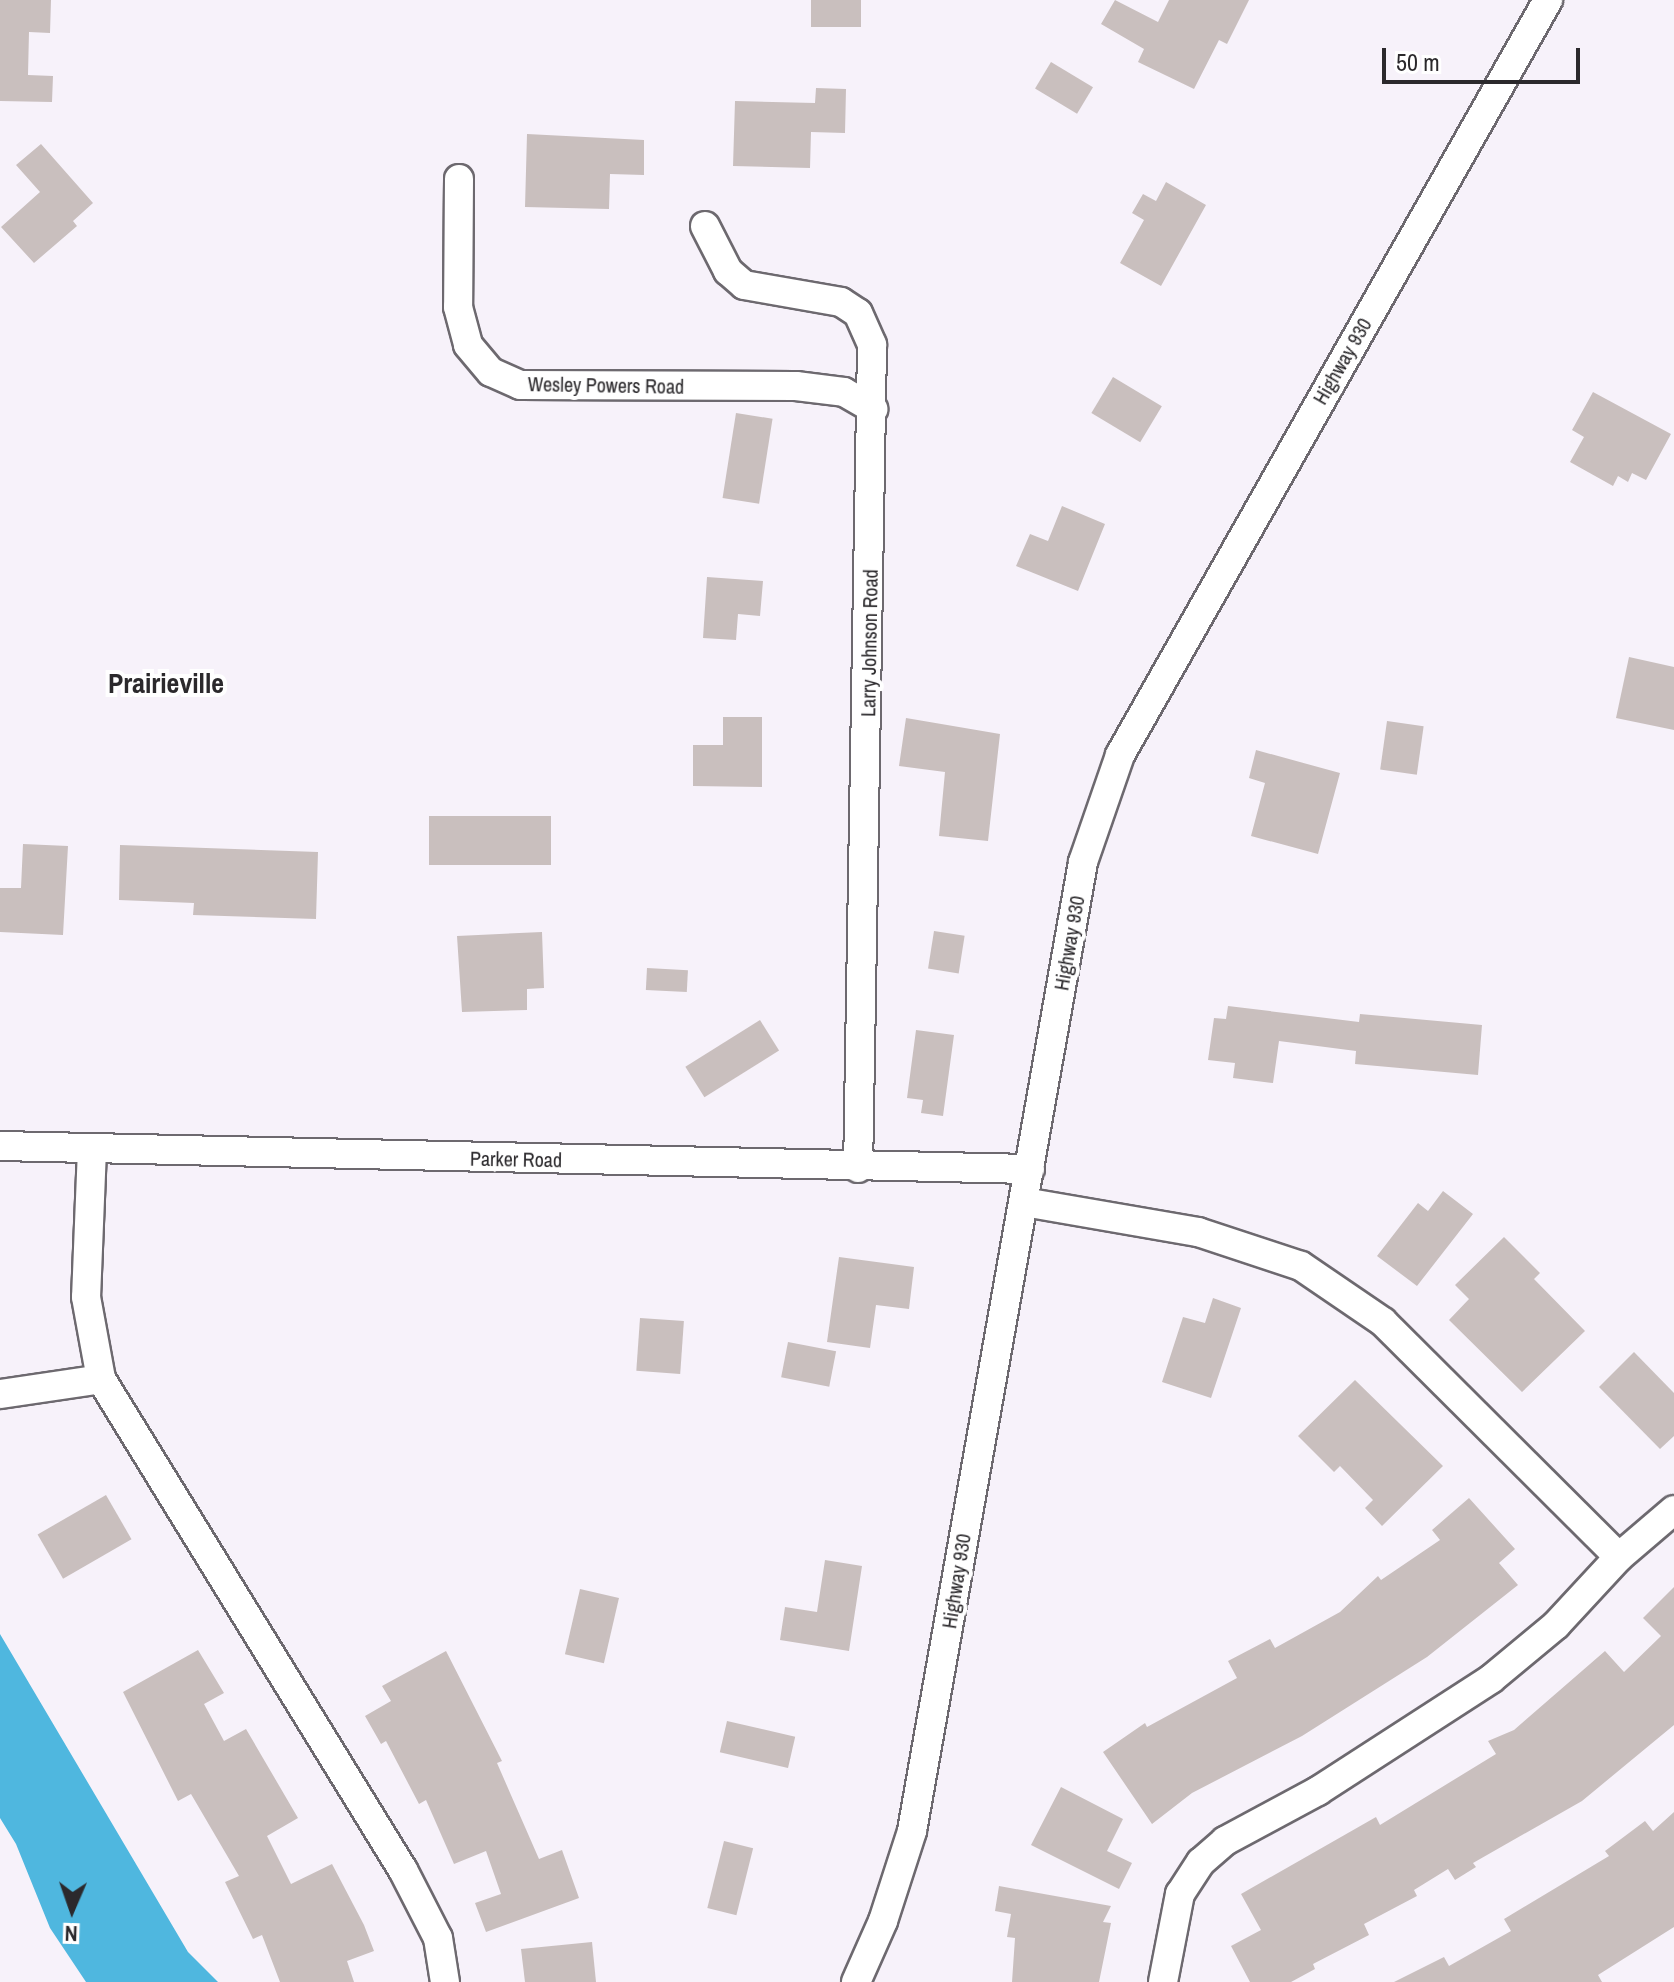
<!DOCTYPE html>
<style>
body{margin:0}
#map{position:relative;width:1674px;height:1982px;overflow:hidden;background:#f7f2fa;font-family:"Archivo Narrow",sans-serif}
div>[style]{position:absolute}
.water>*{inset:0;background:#4fb7df}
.building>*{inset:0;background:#c9bfbe;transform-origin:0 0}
.roads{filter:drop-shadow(2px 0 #6d696f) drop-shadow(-2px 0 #6d696f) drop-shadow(0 2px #6d696f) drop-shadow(0 -2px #6d696f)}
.minor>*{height:28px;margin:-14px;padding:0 14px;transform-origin:14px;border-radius:14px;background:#fff}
span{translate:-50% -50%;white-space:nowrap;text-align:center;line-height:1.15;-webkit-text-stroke:8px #fff;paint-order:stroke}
.street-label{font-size:20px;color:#2b292c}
.district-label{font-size:28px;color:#2b292c;font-weight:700}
.north{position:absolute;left:32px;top:1870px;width:80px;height:80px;-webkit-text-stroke:6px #fff;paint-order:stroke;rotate:182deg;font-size:22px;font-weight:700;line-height:32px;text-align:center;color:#2b292c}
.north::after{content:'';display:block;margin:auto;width:28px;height:36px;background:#2b292c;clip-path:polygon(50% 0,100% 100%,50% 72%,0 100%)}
.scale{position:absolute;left:1382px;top:48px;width:198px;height:36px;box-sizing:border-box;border:4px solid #2b292c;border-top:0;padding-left:10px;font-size:24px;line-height:28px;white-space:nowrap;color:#2b292c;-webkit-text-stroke:6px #fff;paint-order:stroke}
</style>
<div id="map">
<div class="water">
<i style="clip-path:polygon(0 1634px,188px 1952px,218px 1982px,86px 1982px,50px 1928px,16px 1844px,0 1818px)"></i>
</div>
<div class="building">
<i style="clip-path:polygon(0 0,51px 0,50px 33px,29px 32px,28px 75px,53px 76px,52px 102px,0 101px)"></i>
<i style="left:811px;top:0;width:50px;height:27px"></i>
<i style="clip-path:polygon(1115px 0,1158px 22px,1169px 0,1249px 0,1227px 44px,1219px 40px,1194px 89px,1138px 62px,1144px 49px,1101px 24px)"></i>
<i style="left:1051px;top:62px;width:49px;height:31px;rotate:31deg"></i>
<i style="clip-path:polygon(816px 88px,846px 89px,845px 133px,811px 132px,810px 168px,733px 166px,735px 101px,815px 103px)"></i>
<i style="clip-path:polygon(527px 134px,644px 140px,644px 175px,610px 174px,609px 209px,525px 207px)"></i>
<i style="clip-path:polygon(41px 144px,93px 203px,73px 221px,77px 226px,34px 263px,1px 227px,40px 192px,16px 165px)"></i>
<i style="clip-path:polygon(1166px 182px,1206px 205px,1161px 286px,1120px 263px,1144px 220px,1132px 213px,1143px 194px,1156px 201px)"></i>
<i style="left:1113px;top:377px;width:57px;height:42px;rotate:31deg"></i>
<i style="clip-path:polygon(1593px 392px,1671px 434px,1646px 480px,1632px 473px,1628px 482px,1618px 476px,1613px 486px,1570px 462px,1584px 437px,1572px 430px)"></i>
<i style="left:736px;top:413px;width:37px;height:86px;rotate:9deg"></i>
<i style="clip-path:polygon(1062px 506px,1105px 524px,1078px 591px,1016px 566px,1030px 534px,1048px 541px)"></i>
<i style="clip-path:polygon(707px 577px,763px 581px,760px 616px,738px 614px,736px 640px,703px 638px)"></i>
<i style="clip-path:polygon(1629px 657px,1674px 667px,1674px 730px,1616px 718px)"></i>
<i style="clip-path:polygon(723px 717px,762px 717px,762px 787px,693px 786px,693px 745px,723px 745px)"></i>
<i style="clip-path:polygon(906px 718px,1000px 734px,988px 841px,939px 836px,945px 772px,899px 766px)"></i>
<i style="left:1387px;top:721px;width:37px;height:49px;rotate:8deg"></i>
<i style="clip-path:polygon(1256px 750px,1340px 773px,1318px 854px,1251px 836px,1265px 783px,1249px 778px)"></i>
<i style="left:429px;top:816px;width:122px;height:49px"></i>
<i style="clip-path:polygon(23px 844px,68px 846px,63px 935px,0 932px,0 888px,21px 888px)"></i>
<i style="clip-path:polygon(120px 845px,318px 852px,316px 919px,193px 915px,194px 903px,119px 900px)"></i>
<i style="left:934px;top:931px;width:31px;height:38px;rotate:9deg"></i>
<i style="clip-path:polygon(542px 932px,544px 988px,527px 989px,527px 1010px,462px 1012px,457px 936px)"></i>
<i style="left:647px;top:968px;width:41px;height:22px;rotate:3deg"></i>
<i style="clip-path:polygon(1228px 1006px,1359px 1022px,1360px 1014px,1482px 1025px,1478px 1075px,1355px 1064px,1356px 1051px,1279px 1041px,1273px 1083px,1233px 1078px,1235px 1063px,1208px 1060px,1214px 1018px,1226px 1019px)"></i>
<i style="left:760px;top:1020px;width:36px;height:88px;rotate:58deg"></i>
<i style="clip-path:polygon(916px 1030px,954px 1035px,943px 1116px,921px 1113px,923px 1100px,907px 1098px)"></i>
<i style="clip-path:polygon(1443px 1191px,1473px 1214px,1417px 1286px,1377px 1256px,1418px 1203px,1428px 1211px)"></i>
<i style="clip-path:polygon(1504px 1237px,1540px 1273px,1534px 1279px,1585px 1331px,1522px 1392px,1449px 1320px,1469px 1299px,1455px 1285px)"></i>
<i style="clip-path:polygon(839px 1257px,914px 1267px,909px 1309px,876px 1305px,870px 1348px,827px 1342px)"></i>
<i style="clip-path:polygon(1213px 1298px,1241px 1308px,1211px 1398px,1162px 1382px,1183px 1317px,1205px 1323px)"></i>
<i style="left:640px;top:1318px;width:44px;height:53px;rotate:4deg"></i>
<i style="left:788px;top:1342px;width:49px;height:36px;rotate:11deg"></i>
<i style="clip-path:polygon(1634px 1352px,1674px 1393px,1674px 1436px,1660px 1449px,1599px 1387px)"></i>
<i style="clip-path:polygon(1355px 1380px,1443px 1466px,1382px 1526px,1365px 1508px,1373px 1500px,1340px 1466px,1334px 1472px,1298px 1436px)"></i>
<i style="left:106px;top:1495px;width:51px;height:79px;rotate:60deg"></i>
<i style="clip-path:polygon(1469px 1498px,1515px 1549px,1499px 1563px,1518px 1585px,1427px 1657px,1302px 1736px,1192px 1793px,1152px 1824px,1103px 1752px,1145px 1723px,1147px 1727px,1237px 1678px,1228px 1661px,1270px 1639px,1275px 1648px,1340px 1612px,1378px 1576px,1381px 1580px,1440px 1540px,1432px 1530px)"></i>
<i style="clip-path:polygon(825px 1560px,862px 1566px,849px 1651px,780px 1640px,785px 1607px,817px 1612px)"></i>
<i style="clip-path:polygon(1674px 1587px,1674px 1725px,1582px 1801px,1473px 1863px,1476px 1867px,1455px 1880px,1448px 1869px,1414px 1890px,1417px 1896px,1364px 1924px,1369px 1935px,1313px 1964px,1315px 1969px,1291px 1982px,1250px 1982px,1231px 1946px,1261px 1930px,1241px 1894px,1376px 1817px,1380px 1825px,1496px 1754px,1488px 1741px,1514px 1730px,1605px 1651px,1624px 1672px,1661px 1636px,1643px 1618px)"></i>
<i style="left:580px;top:1589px;width:40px;height:67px;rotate:13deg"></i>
<i style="clip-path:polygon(198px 1650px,224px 1693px,204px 1704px,224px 1741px,246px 1729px,298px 1818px,267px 1836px,291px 1884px,332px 1864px,364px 1925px,374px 1951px,347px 1961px,354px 1982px,280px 1982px,262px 1935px,253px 1939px,225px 1882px,239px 1876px,191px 1794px,178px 1801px,123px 1692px)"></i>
<i style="clip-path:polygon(446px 1651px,502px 1761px,497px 1763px,539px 1859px,562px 1850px,579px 1898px,486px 1932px,475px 1903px,501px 1894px,486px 1851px,454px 1864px,426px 1800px,419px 1804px,386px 1741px,381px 1744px,365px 1716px,391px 1701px,382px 1686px)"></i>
<i style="left:727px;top:1721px;width:70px;height:32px;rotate:13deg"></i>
<i style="clip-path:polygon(1061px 1787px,1123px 1819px,1107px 1851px,1132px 1863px,1119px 1889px,1031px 1845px)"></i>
<i style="clip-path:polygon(1674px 1812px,1674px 1927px,1598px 1975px,1602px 1982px,1394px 1982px,1444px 1957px,1449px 1966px,1511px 1931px,1504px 1919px,1609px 1856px,1605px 1851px,1645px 1821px,1653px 1831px)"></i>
<i style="left:724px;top:1841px;width:30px;height:69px;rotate:14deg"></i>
<i style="clip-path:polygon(999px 1886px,1111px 1906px,1103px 1922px,1111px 1923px,1099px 1982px,1012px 1982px,1015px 1938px,1007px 1937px,1011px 1914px,995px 1911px)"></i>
<i style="clip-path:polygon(592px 1942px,596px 1982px,525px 1982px,521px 1949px)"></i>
</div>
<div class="roads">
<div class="minor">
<i style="left:459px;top:179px;width:128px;rotate:90.4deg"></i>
<i style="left:458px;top:307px;width:39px;rotate:75deg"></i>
<i style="left:468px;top:345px;width:35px;rotate:50deg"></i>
<i style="left:491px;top:372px;width:32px;rotate:24deg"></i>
<i style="left:520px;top:385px;width:276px;rotate:0.2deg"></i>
<i style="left:796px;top:386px;width:48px;rotate:7.1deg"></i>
<i style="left:844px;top:392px;width:34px;rotate:30deg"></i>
<i style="left:705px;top:226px;width:51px;rotate:62.9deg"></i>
<i style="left:728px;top:271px;width:21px;rotate:41deg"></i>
<i style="left:744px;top:285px;width:98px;rotate:9.9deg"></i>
<i style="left:841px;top:302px;width:20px;rotate:33deg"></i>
<i style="left:858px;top:313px;width:35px;rotate:66deg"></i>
<i style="left:872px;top:345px;width:823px;rotate:90.97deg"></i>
<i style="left:0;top:1146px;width:1030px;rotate:1.28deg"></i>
<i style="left:92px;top:1149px;width:148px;rotate:92.3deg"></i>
<i style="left:86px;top:1297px;width:83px;rotate:79.6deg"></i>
<i style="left:101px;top:1379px;width:576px;rotate:58.41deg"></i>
<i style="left:403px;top:1870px;width:76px;rotate:62.8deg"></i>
<i style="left:438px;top:1938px;width:45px;rotate:81deg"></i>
<i style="left:1024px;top:1202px;width:177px;rotate:9.8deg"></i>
<i style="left:1198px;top:1232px;width:108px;rotate:18.3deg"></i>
<i style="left:1301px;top:1266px;width:99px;rotate:34.3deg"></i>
<i style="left:1383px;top:1322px;width:333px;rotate:44.9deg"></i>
<i style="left:0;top:1394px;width:102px;rotate:-8.4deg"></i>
<i style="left:856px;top:1982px;width:67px;rotate:-66.1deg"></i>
<i style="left:883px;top:1921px;width:95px;rotate:-72.1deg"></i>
<i style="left:912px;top:1831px;width:984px;rotate:-79.99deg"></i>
<i style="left:1083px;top:862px;width:113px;rotate:-70.9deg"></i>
<i style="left:1120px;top:755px;width:868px;rotate:-60.45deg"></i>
<i style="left:1163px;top:1982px;width:90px;rotate:-79.1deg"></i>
<i style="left:1180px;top:1894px;width:38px;rotate:-57deg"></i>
<i style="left:1201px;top:1862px;width:32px;rotate:-41deg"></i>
<i style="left:1225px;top:1841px;width:106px;rotate:-28.3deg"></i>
<i style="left:1318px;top:1791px;width:206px;rotate:-32.9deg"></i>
<i style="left:1491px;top:1679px;width:85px;rotate:-39.7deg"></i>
<i style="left:1556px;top:1625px;width:93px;rotate:-47.2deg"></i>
<i style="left:1619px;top:1557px;width:72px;rotate:-40.5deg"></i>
</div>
</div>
<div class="street-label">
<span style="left:1342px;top:361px;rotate:-60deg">Highway 930</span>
<span style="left:606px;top:385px;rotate:1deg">Wesley Powers Road</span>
<span style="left:869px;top:643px;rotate:-89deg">Larry Johnson Road</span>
<span style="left:1069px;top:943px;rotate:-80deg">Highway 930</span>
<span style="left:516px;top:1159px;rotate:1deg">Parker Road</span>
<span style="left:956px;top:1581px;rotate:-81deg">Highway 930</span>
</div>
<div class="district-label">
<span style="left:166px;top:683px">Prairieville</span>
</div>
<div class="north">N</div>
<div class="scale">50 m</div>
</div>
